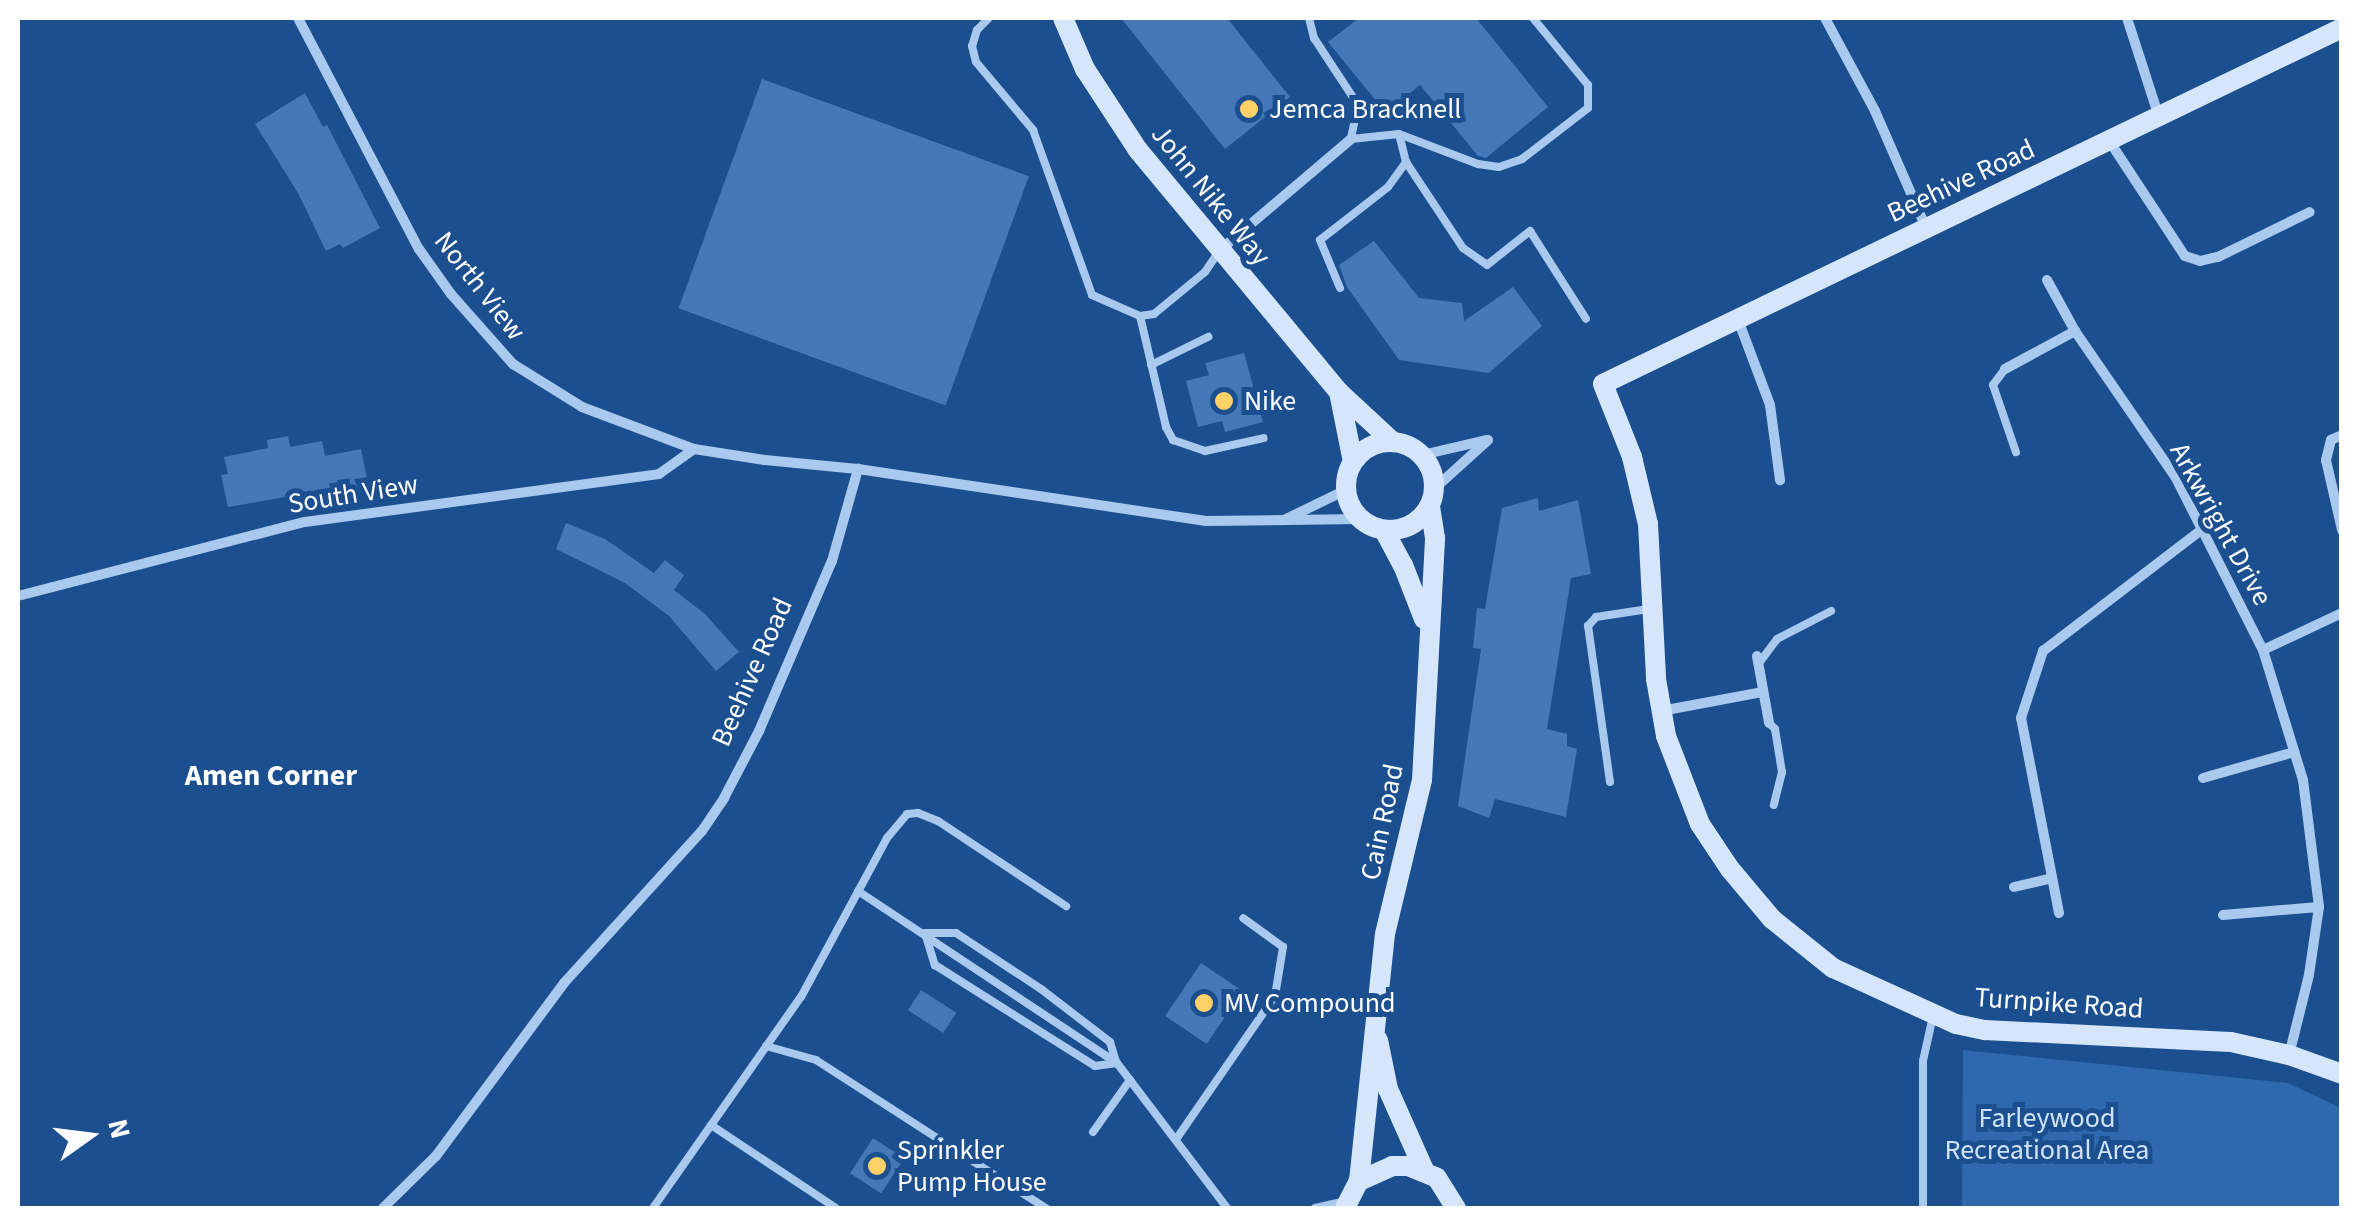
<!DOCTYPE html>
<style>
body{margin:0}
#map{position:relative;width:2359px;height:1226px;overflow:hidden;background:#1b4f8f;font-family:"Source Sans 3",sans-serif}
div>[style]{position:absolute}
.green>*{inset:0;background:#2e69ad}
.building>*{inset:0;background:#4478b7;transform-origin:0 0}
.lane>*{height:8px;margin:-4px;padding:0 4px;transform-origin:4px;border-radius:4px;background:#a9c9ee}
.street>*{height:10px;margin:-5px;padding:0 5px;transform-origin:5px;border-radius:5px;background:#a9c9ee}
.secondary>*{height:20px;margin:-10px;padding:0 10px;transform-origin:10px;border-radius:10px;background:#d6e6fa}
.secondary>.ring{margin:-10px;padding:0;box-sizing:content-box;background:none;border:20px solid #d6e6fa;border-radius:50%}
.dots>*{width:28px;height:28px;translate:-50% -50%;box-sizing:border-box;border:5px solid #1b4f8f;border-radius:50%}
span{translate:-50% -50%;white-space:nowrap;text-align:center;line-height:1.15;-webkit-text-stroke:10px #1b4f8f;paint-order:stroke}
.poi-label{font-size:28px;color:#fff}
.left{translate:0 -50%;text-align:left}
.street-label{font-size:28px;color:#fff}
.park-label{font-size:28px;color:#cfe3fa}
.neighbourhood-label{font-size:30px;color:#fff;font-weight:700}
.frame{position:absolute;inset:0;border:20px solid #fff;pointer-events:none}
.north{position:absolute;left:40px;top:1086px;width:100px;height:100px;-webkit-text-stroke:8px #1b4f8f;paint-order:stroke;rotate:76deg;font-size:28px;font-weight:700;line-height:40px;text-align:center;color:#fff}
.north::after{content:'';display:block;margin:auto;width:35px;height:45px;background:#fff;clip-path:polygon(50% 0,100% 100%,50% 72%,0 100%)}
</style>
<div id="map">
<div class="green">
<i style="clip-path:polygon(1963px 1050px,2288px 1083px,2341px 1108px,2341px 1208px,1962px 1208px)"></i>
</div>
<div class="building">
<i style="clip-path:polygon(1121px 18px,1227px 18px,1290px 97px,1225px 149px)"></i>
<i style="clip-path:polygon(1359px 18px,1476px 18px,1548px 107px,1486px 158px,1478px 156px,1420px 85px,1386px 113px,1328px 42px)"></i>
<i style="left:762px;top:79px;width:284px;height:244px;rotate:20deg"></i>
<i style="clip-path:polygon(305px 93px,323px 127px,327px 125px,380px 228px,343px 248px,340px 244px,326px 251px,298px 193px,255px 124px)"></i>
<i style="clip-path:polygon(1374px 241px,1419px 298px,1462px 303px,1464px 321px,1513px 287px,1542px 326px,1489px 373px,1399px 360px,1347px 287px,1339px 265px)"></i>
<i style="clip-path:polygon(1244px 353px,1263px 422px,1225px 432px,1222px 421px,1198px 427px,1186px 381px,1209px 375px,1205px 363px)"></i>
<i style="clip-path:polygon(288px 436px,290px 447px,322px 441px,325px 456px,361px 449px,369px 489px,344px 493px,343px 487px,228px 507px,221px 475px,228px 474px,224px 457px,268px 448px,267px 440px)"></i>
<i style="clip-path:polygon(1538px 498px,1539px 511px,1578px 500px,1591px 574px,1571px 578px,1547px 729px,1567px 734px,1567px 746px,1577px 749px,1566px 817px,1495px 799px,1489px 818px,1458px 806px,1481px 649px,1473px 648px,1477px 608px,1485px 609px,1502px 508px)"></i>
<i style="clip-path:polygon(566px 523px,605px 539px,654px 573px,665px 560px,684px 575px,674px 590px,705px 614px,739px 652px,716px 671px,669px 616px,625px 583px,556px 549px)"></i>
<i style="left:1201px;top:963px;width:50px;height:64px;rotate:34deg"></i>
<i style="left:921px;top:990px;width:42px;height:24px;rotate:33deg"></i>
<i style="left:873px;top:1138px;width:37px;height:42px;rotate:33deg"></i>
</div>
<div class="lane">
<i style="left:989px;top:18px;width:17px;rotate:135deg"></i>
<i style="left:977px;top:30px;width:17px;rotate:107deg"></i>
<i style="left:972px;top:46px;width:16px;rotate:76deg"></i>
<i style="left:976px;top:62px;width:89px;rotate:50deg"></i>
<i style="left:1033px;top:130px;width:175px;rotate:70.3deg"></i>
<i style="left:1092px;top:295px;width:52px;rotate:23.6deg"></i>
<i style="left:1140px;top:316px;width:14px;rotate:-8deg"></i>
<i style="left:1154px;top:314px;width:66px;rotate:-39.5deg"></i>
<i style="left:1205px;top:272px;width:23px;rotate:-56deg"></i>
<i style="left:1309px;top:18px;width:21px;rotate:76deg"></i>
<i style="left:1314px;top:38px;width:80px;rotate:56.7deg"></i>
<i style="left:1358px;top:105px;width:35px;rotate:102deg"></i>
<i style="left:1351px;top:139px;width:48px;rotate:-5.9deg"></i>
<i style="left:1399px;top:134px;width:85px;rotate:20.8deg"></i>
<i style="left:1478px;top:164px;width:21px;rotate:8deg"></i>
<i style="left:1499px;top:167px;width:24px;rotate:-19deg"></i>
<i style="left:1522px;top:159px;width:83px;rotate:-37.7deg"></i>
<i style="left:1588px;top:108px;width:23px;rotate:-90deg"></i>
<i style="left:1588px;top:85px;width:87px;rotate:-129.4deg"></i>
<i style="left:1399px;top:134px;width:29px;rotate:76deg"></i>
<i style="left:1406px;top:162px;width:103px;rotate:56.5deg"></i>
<i style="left:1463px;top:248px;width:29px;rotate:35deg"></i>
<i style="left:1487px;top:265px;width:55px;rotate:-38.3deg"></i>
<i style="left:1530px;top:231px;width:104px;rotate:57.5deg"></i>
<i style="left:1340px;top:288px;width:52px;rotate:-112.6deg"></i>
<i style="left:1320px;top:240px;width:86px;rotate:-37.9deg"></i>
<i style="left:1388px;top:187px;width:31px;rotate:-54deg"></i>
<i style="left:1140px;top:316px;width:114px;rotate:76.8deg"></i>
<i style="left:1166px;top:427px;width:15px;rotate:62deg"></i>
<i style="left:1173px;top:440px;width:34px;rotate:19deg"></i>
<i style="left:1205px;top:451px;width:60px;rotate:-12.4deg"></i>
<i style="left:1151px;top:365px;width:64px;rotate:-26.2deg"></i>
<i style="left:2005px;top:369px;width:20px;rotate:127deg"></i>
<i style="left:1993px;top:385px;width:71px;rotate:71.1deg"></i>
<i style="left:1759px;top:663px;width:30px;rotate:-53deg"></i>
<i style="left:1777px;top:639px;width:61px;rotate:-27.4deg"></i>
<i style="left:1769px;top:723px;width:8px;rotate:45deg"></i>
<i style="left:1775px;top:729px;width:44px;rotate:80.8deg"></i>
<i style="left:1782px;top:772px;width:34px;rotate:104deg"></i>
<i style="left:1610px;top:782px;width:158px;rotate:-98deg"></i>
<i style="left:1588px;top:626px;width:12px;rotate:-48deg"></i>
<i style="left:1596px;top:617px;width:53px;rotate:-8.7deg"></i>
<i style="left:858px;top:891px;width:311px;rotate:33.6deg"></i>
<i style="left:1117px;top:1063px;width:182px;rotate:52.8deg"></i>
<i style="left:925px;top:933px;width:34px;rotate:73deg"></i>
<i style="left:935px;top:965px;width:189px;rotate:32.3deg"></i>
<i style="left:1095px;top:1066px;width:22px;rotate:-8deg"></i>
<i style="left:925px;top:933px;width:31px"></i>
<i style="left:956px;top:933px;width:102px;rotate:33.4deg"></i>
<i style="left:1041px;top:989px;width:87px;rotate:37.5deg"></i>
<i style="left:1110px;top:1042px;width:21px;rotate:73deg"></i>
<i style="left:766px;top:1046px;width:52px;rotate:15.6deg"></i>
<i style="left:816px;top:1060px;width:274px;rotate:32.8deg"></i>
<i style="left:711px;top:1125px;width:150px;rotate:33.6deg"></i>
<i style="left:1093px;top:1132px;width:64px;rotate:-54.6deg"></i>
<i style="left:1177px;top:1138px;width:173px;rotate:-55.4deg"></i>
<i style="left:1275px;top:996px;width:50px;rotate:-80.7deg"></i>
<i style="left:1283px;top:947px;width:49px;rotate:-144.1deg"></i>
<i style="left:653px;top:1208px;width:258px;rotate:-55deg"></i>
<i style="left:801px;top:997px;width:181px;rotate:-61.6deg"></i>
<i style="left:887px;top:838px;width:31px;rotate:-50deg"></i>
<i style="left:907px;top:814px;width:11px;rotate:-5deg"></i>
<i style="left:918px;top:813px;width:22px;rotate:22deg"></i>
<i style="left:938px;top:821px;width:154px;rotate:33.6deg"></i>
<i style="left:1315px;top:1208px;width:31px;rotate:-13deg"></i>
<i style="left:1923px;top:1208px;width:147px;rotate:-90deg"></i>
<i style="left:1923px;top:1061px;width:46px;rotate:-77.5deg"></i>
</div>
<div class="street">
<i style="left:298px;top:18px;width:261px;rotate:62.4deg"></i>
<i style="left:419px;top:249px;width:55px;rotate:54.6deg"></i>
<i style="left:451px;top:294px;width:94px;rotate:48.5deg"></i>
<i style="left:513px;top:364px;width:81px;rotate:31.9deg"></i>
<i style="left:582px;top:407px;width:120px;rotate:20.6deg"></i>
<i style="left:694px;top:449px;width:72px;rotate:8.8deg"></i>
<i style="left:765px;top:460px;width:93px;rotate:5.5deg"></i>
<i style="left:858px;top:469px;width:352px;rotate:8.5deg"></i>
<i style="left:1206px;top:521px;width:155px;rotate:-0.7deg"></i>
<i style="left:1825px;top:18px;width:106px;rotate:61.7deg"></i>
<i style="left:1875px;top:111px;width:128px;rotate:66.4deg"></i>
<i style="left:2127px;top:18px;width:104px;rotate:72.1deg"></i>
<i style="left:2110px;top:142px;width:136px;rotate:56.7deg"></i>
<i style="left:2185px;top:256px;width:16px;rotate:18deg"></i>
<i style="left:2200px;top:261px;width:18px;rotate:-13deg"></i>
<i style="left:2218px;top:257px;width:102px;rotate:-26.1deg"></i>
<i style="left:1219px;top:251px;width:173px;rotate:-40.3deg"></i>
<i style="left:2047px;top:280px;width:58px;rotate:61.2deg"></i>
<i style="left:2075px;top:331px;width:178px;rotate:55.5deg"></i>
<i style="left:2176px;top:478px;width:193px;rotate:63.2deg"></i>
<i style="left:2263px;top:650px;width:136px;rotate:72.9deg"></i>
<i style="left:2303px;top:780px;width:128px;rotate:82.8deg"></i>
<i style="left:2319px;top:907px;width:69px;rotate:98.4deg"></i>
<i style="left:2309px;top:975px;width:82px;rotate:104deg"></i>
<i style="left:1737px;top:317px;width:94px;rotate:69.4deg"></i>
<i style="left:1770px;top:405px;width:76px;rotate:82.4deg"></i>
<i style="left:2005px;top:369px;width:80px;rotate:-28.5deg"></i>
<i style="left:2342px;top:435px;width:12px;rotate:156deg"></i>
<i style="left:2331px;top:440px;width:21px;rotate:104deg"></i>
<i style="left:2326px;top:460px;width:72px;rotate:77.1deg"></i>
<i style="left:1422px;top:455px;width:67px;rotate:-13deg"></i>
<i style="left:1434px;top:489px;width:73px;rotate:-42.2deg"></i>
<i style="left:1286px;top:519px;width:67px;rotate:-25.8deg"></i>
<i style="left:18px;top:596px;width:296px;rotate:-14.5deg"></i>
<i style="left:305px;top:522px;width:357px;rotate:-7.7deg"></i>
<i style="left:659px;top:474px;width:43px;rotate:-35.5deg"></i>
<i style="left:2263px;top:650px;width:87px;rotate:-25.1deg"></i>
<i style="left:1757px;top:656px;width:68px;rotate:79.8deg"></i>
<i style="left:1661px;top:711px;width:104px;rotate:-10.6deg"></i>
<i style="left:2203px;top:778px;width:95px;rotate:-15.9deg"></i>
<i style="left:2014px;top:887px;width:39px;rotate:-13deg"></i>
<i style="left:2059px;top:913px;width:199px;rotate:-101deg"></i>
<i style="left:2021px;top:718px;width:71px;rotate:-71.8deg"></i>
<i style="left:2043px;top:651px;width:199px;rotate:-37.4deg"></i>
<i style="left:2223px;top:915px;width:96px;rotate:-4.8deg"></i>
<i style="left:383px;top:1208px;width:74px;rotate:-44.5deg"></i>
<i style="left:436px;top:1156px;width:215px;rotate:-53.5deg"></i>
<i style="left:564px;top:983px;width:205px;rotate:-47.8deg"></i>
<i style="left:702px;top:831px;width:40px;rotate:-56deg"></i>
<i style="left:724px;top:798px;width:76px;rotate:-62.4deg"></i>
<i style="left:759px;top:731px;width:185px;rotate:-66.8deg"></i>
<i style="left:832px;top:561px;width:96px;rotate:-74.2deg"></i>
</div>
<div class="secondary">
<i style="left:1063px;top:18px;width:56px;rotate:66.7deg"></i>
<i style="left:1085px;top:69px;width:97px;rotate:56.8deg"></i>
<i style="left:1138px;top:150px;width:315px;rotate:50.3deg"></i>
<i style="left:1339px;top:392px;width:74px;rotate:42.8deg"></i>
<i style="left:2342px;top:28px;width:820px;rotate:154.28deg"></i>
<i style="left:1603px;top:384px;width:79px;rotate:68.3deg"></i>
<i style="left:1632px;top:457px;width:69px;rotate:76.6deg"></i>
<i style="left:1648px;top:524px;width:155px;rotate:87deg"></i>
<i style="left:1656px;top:679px;width:58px;rotate:80deg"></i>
<i style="left:1666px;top:736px;width:94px;rotate:68.9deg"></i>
<i style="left:1700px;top:824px;width:54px;rotate:56.3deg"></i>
<i style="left:1730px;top:869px;width:65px;rotate:50deg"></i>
<i style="left:1772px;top:919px;width:78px;rotate:38.8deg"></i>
<i style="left:1833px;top:968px;width:135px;rotate:24.5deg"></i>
<i style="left:1956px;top:1024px;width:30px;rotate:12deg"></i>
<i style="left:1985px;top:1030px;width:246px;rotate:2.8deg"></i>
<i style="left:2231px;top:1042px;width:59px;rotate:12.6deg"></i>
<i style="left:2289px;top:1055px;width:56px;rotate:19.7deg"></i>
<i style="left:1339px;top:392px;width:71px;rotate:78.7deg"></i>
<i class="ring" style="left:1346px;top:442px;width:68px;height:68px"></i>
<i style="left:1384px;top:530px;width:40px;rotate:62deg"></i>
<i style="left:1403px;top:565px;width:58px;rotate:68.7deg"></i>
<i style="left:1378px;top:1040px;width:50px;rotate:78.5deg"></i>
<i style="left:1388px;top:1089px;width:89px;rotate:66deg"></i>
<i style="left:1359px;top:1181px;width:248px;rotate:-84deg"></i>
<i style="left:1385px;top:934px;width:158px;rotate:-76.5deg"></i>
<i style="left:1422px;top:780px;width:242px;rotate:-86.9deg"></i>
<i style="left:1435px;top:538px;width:32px;rotate:-99deg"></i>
<i style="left:1345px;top:1208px;width:30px;rotate:-63deg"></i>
<i style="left:1359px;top:1181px;width:36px;rotate:-24deg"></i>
<i style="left:1392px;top:1166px;width:16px"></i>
<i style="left:1408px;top:1166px;width:31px;rotate:22deg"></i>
<i style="left:1437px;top:1178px;width:36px;rotate:58deg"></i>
</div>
<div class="dots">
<i style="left:1249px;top:109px;background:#ffd166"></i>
<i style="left:1224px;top:401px;background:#ffd166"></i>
<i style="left:1204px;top:1003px;background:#ffd166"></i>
<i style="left:877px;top:1166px;background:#ffd166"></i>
</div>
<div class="poi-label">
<span class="left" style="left:1269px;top:109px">Jemca Bracknell</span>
<span class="left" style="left:1244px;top:401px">Nike</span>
<span class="left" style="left:1224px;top:1003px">MV Compound</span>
<span class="left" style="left:897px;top:1166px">Sprinkler<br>Pump House</span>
</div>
<div class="street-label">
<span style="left:1961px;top:181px;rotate:-25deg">Beehive Road</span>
<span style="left:1211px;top:195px;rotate:51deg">John Nike Way</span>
<span style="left:480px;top:286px;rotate:52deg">North View</span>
<span style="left:353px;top:494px;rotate:-9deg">South View</span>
<span style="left:2221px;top:524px;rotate:61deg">Arkwright Drive</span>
<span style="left:752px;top:672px;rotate:-66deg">Beehive Road</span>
<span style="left:1382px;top:822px;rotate:-78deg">Cain Road</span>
<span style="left:2059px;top:1003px;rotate:4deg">Turnpike Road</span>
</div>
<div class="park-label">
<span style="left:2047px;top:1134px">Farleywood<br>Recreational Area</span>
</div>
<div class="neighbourhood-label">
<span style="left:271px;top:776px">Amen Corner</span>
</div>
<div class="frame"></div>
<div class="north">N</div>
</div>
